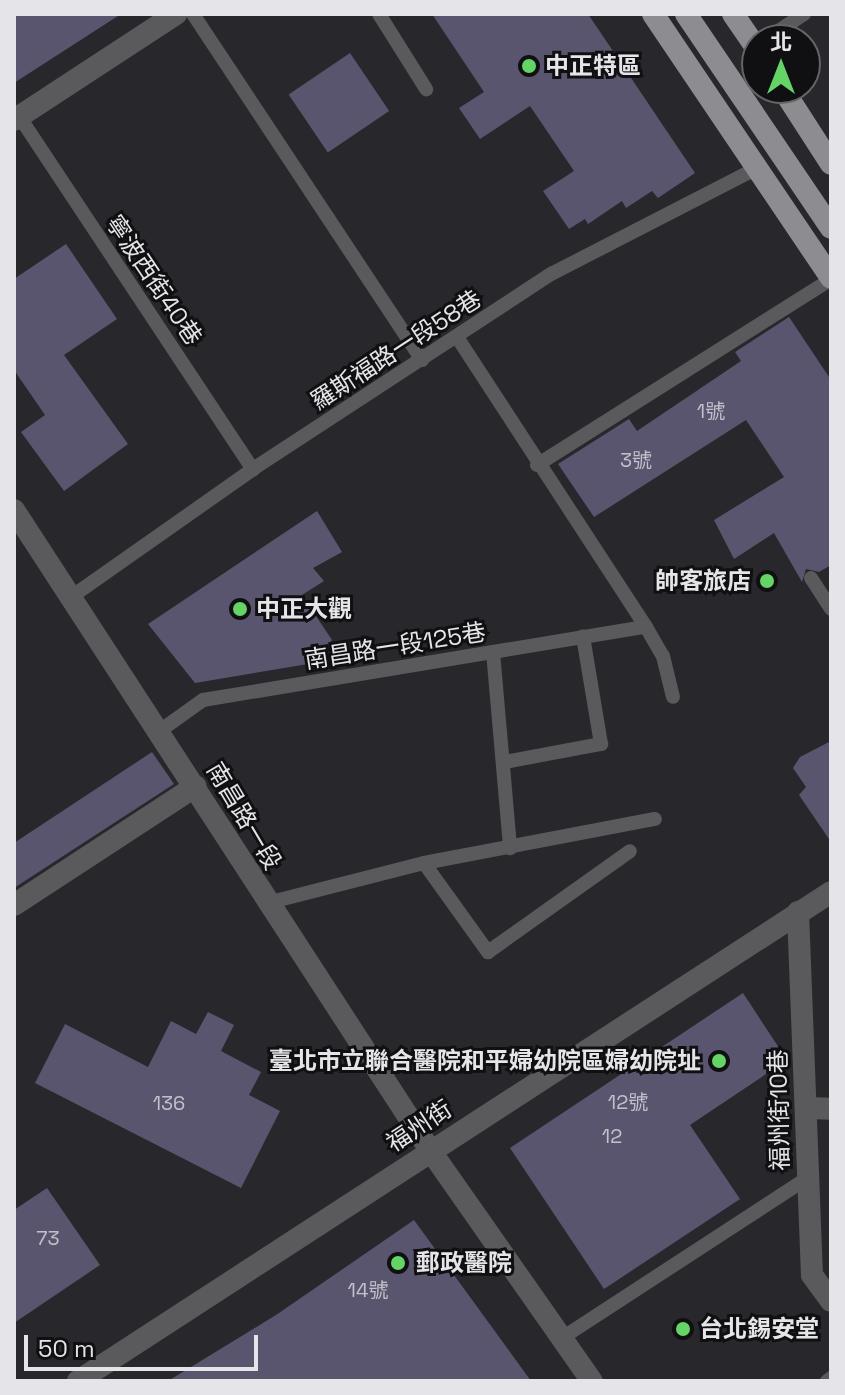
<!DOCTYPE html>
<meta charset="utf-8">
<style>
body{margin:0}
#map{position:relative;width:845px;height:1395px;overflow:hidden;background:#28272c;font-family:"Space Grotesk","Noto Sans TC",sans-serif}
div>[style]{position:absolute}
.building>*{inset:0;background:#5a556f;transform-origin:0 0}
.service>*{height:14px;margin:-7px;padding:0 7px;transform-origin:7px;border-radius:7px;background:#5a5a5d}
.pedestrian>*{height:22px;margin:-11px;padding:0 11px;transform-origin:11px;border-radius:11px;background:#5a5a5d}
.minor>*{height:22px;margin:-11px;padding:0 11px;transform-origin:11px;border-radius:11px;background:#5a5a5d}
.tertiary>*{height:22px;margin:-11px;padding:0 11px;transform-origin:11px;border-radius:11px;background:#5a5a5d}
.primary>*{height:22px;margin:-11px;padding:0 11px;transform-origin:11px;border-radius:11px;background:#8d8c91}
.dots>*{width:22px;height:22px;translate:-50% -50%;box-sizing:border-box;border:4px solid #101012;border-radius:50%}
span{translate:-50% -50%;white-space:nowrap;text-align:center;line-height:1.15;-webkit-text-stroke:6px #101012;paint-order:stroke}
.number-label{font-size:20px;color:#c2c0ca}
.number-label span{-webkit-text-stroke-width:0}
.poi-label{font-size:24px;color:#e5e4e8;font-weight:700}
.left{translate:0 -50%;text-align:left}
.right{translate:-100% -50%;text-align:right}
.street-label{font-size:24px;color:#e5e4e8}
.frame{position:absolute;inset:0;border:16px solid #e5e4e8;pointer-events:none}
.north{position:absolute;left:741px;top:24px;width:80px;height:80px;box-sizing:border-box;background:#101012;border:2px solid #656568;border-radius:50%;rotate:0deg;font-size:22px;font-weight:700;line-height:32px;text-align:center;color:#e5e4e8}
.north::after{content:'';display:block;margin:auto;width:28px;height:36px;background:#65d467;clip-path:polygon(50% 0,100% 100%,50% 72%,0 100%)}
.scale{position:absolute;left:24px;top:1335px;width:234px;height:36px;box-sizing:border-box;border:4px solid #e5e4e8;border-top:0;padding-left:10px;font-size:24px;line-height:28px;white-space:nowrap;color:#e5e4e8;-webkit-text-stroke:6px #101012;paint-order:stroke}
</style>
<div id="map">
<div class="building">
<i style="clip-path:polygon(14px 14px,121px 14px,14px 83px)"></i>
<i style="clip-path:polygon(432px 14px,588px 14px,695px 173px,658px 198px,652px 191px,626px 208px,622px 201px,588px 224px,585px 219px,569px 229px,543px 191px,574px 171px,530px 106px,480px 139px,459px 108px,484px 92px)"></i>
<i style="left:350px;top:53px;width:70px;height:74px;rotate:56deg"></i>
<i style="clip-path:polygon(66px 244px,117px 319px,64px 355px,128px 444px,64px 491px,21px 432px,45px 415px,14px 370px,14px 279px)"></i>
<i style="clip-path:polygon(789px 317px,831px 380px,831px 565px,819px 572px,806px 569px,802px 582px,774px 533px,734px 559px,714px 520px,784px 477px,746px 420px,594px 517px,558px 464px,629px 419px,637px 431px,741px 361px,735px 352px)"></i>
<i style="clip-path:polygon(317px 511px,342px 552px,313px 568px,324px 581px,302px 595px,332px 640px,314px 663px,195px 683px,148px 624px)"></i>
<i style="clip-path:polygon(831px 741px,831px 842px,799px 795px,806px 787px,793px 768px,800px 757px)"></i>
<i style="clip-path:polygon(152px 752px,174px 784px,14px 888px,14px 843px)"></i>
<i style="clip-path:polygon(743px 993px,787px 1060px,690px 1125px,740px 1199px,604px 1289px,510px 1148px)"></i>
<i style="clip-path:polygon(208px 1012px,234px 1025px,221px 1051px,261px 1072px,249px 1095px,280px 1111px,241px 1188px,35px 1083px,65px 1024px,148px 1067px,171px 1021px,196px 1034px)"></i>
<i style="clip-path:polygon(47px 1188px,100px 1265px,14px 1323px,14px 1210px)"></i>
<i style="clip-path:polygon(414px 1220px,531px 1381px,168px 1381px,276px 1315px)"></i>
</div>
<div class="service">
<i style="left:193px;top:14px;width:415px;rotate:56.5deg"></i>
<i style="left:379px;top:14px;width:89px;rotate:57.9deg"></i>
<i style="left:765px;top:40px;width:47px;rotate:-33.7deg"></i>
<i style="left:19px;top:116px;width:424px;rotate:56.5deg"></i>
<i style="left:457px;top:337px;width:346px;rotate:56.9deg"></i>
<i style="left:646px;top:627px;width:34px;rotate:60deg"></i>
<i style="left:663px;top:656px;width:42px;rotate:76.3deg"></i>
<i style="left:537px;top:465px;width:348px;rotate:-32.3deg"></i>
<i style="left:811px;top:578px;width:37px;rotate:57deg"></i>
<i style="left:74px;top:595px;width:219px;rotate:-35.1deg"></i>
<i style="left:253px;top:469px;width:358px;rotate:-33.2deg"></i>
<i style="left:553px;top:273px;width:229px;rotate:-27.2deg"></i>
<i style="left:493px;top:652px;width:197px;rotate:85deg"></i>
<i style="left:161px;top:730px;width:52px;rotate:-35.5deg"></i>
<i style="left:203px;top:700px;width:449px;rotate:-9.4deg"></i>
<i style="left:504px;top:762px;width:99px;rotate:-10.5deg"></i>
<i style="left:601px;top:744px;width:109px;rotate:-99.5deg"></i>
<i style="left:424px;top:863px;width:110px;rotate:54.3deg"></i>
<i style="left:488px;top:952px;width:174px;rotate:-35.4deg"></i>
<i style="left:267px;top:903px;width:162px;rotate:-14.3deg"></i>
<i style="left:424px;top:863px;width:235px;rotate:-10.8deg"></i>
<i style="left:562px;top:1338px;width:291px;rotate:-33.1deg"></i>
<i style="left:827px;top:1381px;width:5px;rotate:-37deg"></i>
</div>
<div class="pedestrian">
<i style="left:14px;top:905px;width:217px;rotate:-33.2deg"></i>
</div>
<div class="minor">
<i style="left:14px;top:120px;width:194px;rotate:-33.2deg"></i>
<i style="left:14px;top:510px;width:763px;rotate:56.98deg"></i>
<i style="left:430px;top:1150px;width:282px;rotate:55deg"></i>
<i style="left:798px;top:912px;width:363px;rotate:87.8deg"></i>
<i style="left:812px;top:1275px;width:32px;rotate:54deg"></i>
<i style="left:807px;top:1108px;width:24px;rotate:2deg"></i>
</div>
<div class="tertiary">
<i style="left:78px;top:1381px;width:898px;rotate:-33deg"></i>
</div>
<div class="primary">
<i style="left:653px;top:14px;width:318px;rotate:56deg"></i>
<i style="left:686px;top:14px;width:258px;rotate:55.9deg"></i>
<i style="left:733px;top:14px;width:42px;rotate:55.6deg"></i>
<i style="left:782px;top:88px;width:90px;rotate:57.2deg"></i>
</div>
<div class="dots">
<i style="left:529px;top:66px;background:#65d467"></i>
<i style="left:767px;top:581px;background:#65d467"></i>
<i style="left:240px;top:609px;background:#65d467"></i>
<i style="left:719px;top:1061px;background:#65d467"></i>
<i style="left:398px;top:1263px;background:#65d467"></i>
<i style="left:683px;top:1329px;background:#65d467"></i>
</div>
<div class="number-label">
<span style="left:711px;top:411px">1號</span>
<span style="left:636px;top:460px">3號</span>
<span style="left:628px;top:1102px">12號</span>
<span style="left:169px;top:1103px">136</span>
<span style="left:612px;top:1136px">12</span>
<span style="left:48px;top:1238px">73</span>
<span style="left:368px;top:1290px">14號</span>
</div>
<div class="poi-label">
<span class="left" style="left:545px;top:66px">中正特區</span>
<span class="right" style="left:751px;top:581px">帥客旅店</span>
<span class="left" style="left:256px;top:609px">中正大觀</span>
<span class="right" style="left:701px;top:1061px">臺北市立聯合醫院和平婦幼院區婦幼院址</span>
<span class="left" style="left:416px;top:1263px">郵政醫院</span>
<span class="left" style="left:699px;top:1329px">台北錫安堂</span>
</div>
<div class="street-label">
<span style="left:154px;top:280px;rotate:56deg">寧波西街40巷</span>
<span style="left:396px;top:350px;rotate:-33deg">羅斯福路一段58巷</span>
<span style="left:395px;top:646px;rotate:-9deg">南昌路一段125巷</span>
<span style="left:244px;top:816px;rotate:59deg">南昌路一段</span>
<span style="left:779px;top:1110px;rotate:-91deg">福州街10巷</span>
<span style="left:419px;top:1126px;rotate:-33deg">福州街</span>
</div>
<div class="frame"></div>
<div class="north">北</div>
<div class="scale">50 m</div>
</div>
